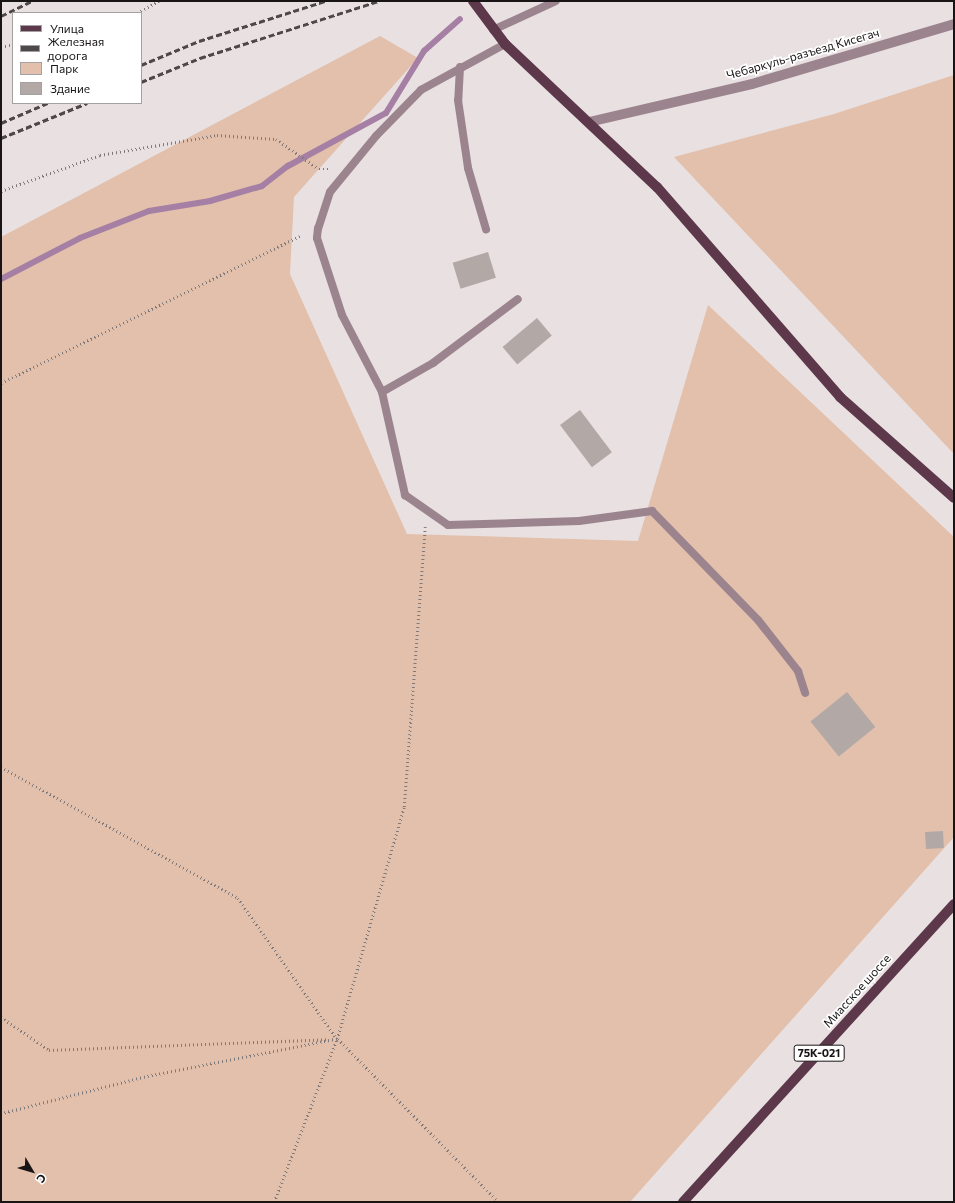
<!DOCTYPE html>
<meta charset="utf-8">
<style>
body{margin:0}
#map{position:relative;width:955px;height:1203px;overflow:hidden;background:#e9e0e1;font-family:Commissioner,sans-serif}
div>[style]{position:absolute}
.green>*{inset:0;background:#e2c0ac}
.stream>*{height:6px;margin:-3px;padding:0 3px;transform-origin:3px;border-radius:3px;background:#a57fa4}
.building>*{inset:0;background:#b2a9a7;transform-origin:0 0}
.path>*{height:2.5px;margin-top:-1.25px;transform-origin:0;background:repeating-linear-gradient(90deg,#80797a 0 1px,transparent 0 4px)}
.service>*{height:8px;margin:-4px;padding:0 4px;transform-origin:4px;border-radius:4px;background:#9b848e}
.tertiary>*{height:10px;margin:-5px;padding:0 5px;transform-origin:5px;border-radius:5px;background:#9b848e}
.primary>*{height:10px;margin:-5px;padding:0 5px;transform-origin:5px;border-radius:5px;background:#5d384b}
.rail>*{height:3px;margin-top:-1.5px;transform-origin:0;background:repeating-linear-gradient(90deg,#4d4849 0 6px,transparent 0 9px)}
span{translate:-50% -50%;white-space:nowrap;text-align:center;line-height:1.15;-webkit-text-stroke:3.5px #fff;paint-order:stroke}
.shield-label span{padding:1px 3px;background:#fff;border:1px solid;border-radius:3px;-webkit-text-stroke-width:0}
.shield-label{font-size:11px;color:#191516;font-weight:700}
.street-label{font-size:12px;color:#191516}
.frame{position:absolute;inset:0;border:2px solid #191516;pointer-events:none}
.legend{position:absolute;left:12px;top:12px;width:130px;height:92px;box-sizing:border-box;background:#fff;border:1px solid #a3a1a2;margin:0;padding:5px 7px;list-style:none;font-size:12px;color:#191516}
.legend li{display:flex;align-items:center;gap:8px;height:20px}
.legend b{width:20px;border:1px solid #a3a1a2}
.north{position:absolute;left:12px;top:1151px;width:40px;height:40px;-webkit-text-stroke:3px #fff;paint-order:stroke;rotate:128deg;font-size:11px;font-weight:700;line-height:16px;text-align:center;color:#191516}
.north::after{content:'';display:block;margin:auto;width:14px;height:18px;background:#191516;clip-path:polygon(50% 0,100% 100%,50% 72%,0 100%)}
</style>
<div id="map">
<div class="green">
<i style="clip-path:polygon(380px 36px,418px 58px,294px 197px,290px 274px,407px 534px,638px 541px,708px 305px,954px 537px,954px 837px,630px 1202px,1px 1202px,1px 237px)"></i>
<i style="clip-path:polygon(954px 75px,954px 454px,674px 157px,834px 114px)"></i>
</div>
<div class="stream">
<i style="left:1px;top:279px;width:89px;rotate:-27.4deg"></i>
<i style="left:80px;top:238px;width:74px;rotate:-21.4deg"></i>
<i style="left:149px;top:211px;width:62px;rotate:-9.3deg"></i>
<i style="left:210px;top:201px;width:54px;rotate:-16.1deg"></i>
<i style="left:262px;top:186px;width:33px;rotate:-38deg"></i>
<i style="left:288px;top:166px;width:111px;rotate:-28.4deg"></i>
<i style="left:386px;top:113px;width:73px;rotate:-58.5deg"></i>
<i style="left:424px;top:51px;width:48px;rotate:-41.6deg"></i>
</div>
<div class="building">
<i style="left:488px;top:252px;width:27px;height:37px;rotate:73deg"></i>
<i style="left:537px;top:318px;width:23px;height:45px;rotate:50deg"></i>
<i style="left:580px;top:410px;width:53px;height:25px;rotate:53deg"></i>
<i style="left:847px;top:692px;width:45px;height:47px;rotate:51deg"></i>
<i style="left:943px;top:831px;width:17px;height:18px;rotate:87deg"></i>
</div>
<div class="path">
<i style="left:137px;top:13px;width:25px;rotate:-29deg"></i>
<i style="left:1px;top:47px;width:12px;rotate:-14deg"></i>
<i style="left:1px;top:191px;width:105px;rotate:-20deg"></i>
<i style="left:100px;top:155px;width:119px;rotate:-9.7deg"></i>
<i style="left:217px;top:135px;width:59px;rotate:3.9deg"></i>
<i style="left:276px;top:139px;width:52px;rotate:34.9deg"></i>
<i style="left:319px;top:169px;width:12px"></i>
<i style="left:1px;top:383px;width:335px;rotate:-26.2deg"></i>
<i style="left:1px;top:767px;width:271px;rotate:28.9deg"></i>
<i style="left:238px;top:898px;width:172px;rotate:54.9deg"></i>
<i style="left:337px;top:1039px;width:196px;rotate:168.8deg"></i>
<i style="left:145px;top:1077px;width:149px;rotate:165.6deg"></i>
<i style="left:1px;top:1017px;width:58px;rotate:34.5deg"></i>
<i style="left:49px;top:1050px;width:280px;rotate:-2.2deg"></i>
<i style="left:338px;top:1039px;width:229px;rotate:45.4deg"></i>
<i style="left:274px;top:1202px;width:175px;rotate:-68.9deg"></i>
<i style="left:337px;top:1039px;width:241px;rotate:-73.9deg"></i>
<i style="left:404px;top:807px;width:281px;rotate:-85.7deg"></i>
</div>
<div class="service">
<i style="left:493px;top:30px;width:69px;rotate:-24.7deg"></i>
<i style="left:505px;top:44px;width:96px;rotate:151.3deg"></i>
<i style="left:421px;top:90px;width:64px;rotate:134.4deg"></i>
<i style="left:376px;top:136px;width:72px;rotate:129.4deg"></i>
<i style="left:330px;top:192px;width:38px;rotate:108deg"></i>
<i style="left:318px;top:228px;width:10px;rotate:96deg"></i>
<i style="left:317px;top:238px;width:81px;rotate:72deg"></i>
<i style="left:342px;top:315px;width:87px;rotate:62.5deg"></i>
<i style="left:382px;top:392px;width:106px;rotate:77.4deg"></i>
<i style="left:405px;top:495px;width:52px;rotate:34.9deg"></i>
<i style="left:448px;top:525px;width:131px;rotate:-1.7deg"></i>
<i style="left:579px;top:521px;width:74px;rotate:-7.8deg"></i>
<i style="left:652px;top:511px;width:152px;rotate:45.8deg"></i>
<i style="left:758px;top:620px;width:65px;rotate:51.9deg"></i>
<i style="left:798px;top:671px;width:23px;rotate:72deg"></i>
<i style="left:460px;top:67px;width:33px;rotate:93deg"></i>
<i style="left:458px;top:100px;width:69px;rotate:81.6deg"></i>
<i style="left:468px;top:168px;width:64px;rotate:73.6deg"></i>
<i style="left:382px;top:392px;width:59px;rotate:-29.6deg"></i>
<i style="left:433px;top:363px;width:106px;rotate:-37deg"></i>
</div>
<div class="tertiary">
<i style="left:589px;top:122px;width:167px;rotate:-13.1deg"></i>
<i style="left:752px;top:84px;width:211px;rotate:-16.5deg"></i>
</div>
<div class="primary">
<i style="left:473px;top:1px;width:54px;rotate:53.3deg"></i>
<i style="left:505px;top:44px;width:209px;rotate:43.3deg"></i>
<i style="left:657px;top:187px;width:279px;rotate:48.9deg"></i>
<i style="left:840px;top:397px;width:152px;rotate:41.5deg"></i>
<i style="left:683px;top:1202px;width:403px;rotate:-47.7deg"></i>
</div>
<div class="rail">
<i style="left:1px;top:16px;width:34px;rotate:-26deg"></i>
<i style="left:141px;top:65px;width:63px;rotate:-22.5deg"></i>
<i style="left:199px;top:41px;width:132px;rotate:-17.6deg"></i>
<i style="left:141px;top:82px;width:64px;rotate:-22.1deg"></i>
<i style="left:200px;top:58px;width:188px;rotate:-17.7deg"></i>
<i style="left:1px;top:123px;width:51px;rotate:-23.1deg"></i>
<i style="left:1px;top:138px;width:93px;rotate:-22.1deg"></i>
</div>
<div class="shield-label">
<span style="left:819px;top:1053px">75К-021</span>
</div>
<div class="street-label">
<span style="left:803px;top:54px;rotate:-16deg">Чебаркуль-разъезд Кисегач</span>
<span style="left:857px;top:991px;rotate:-48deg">Миасское шоссе</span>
</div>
<div class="frame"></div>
<ul class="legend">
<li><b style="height:5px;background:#5d384b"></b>Улица</li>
<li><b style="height:5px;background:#4d4849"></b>Железная дорога</li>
<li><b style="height:11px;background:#e2c0ac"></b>Парк</li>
<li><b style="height:11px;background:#b2a9a7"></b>Здание</li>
</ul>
<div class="north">С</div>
</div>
